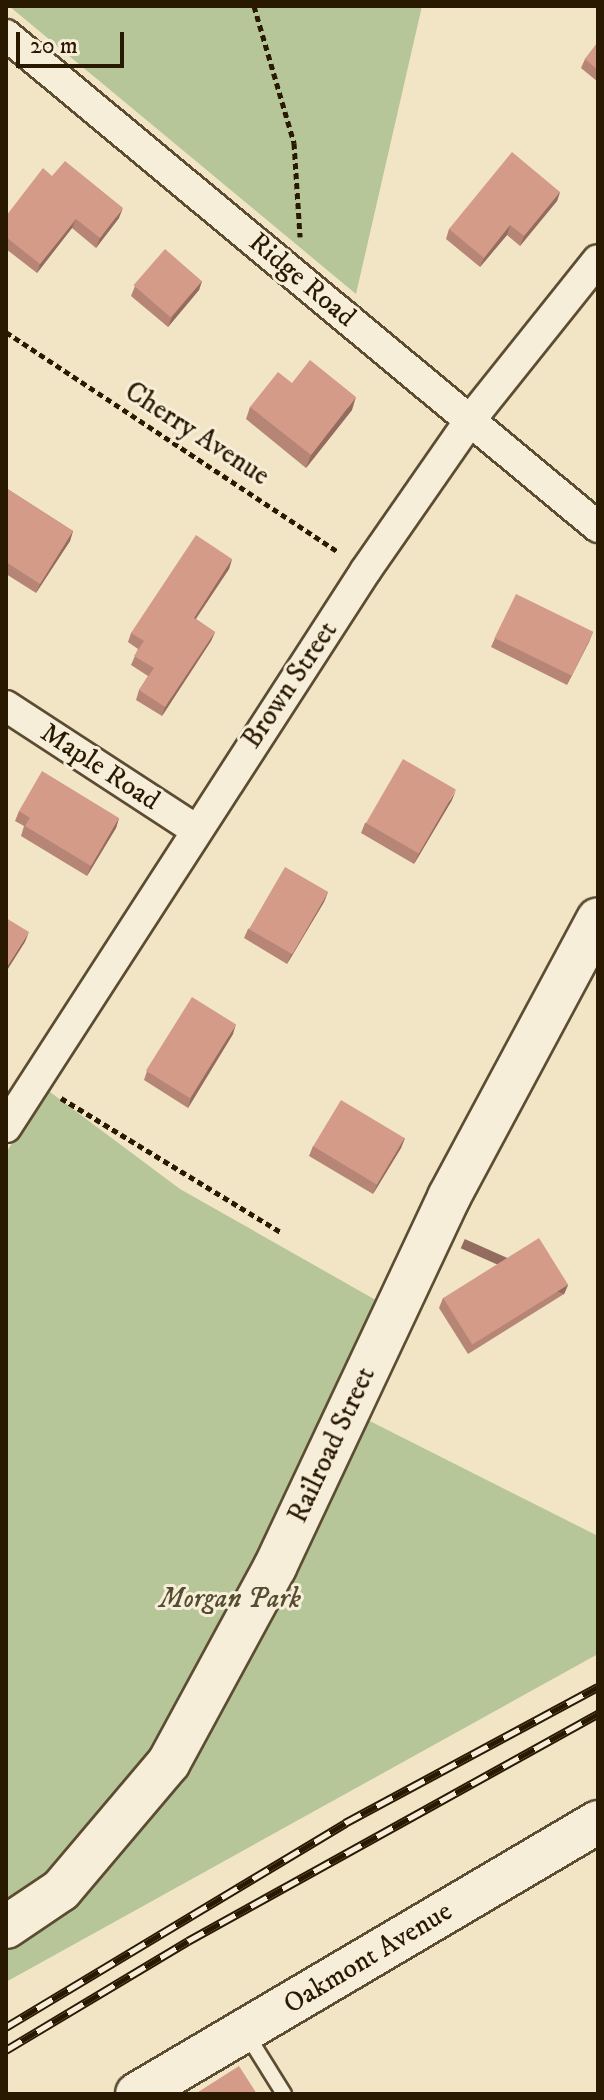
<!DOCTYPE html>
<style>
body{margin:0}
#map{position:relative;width:604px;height:2100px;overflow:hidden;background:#f2e5c6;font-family:"IM FELL DW Pica",serif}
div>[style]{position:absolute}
.green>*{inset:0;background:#b6c699}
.path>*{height:5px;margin-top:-2.5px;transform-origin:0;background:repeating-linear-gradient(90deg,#2a1901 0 6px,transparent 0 10px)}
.roads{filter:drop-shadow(2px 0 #5c4c32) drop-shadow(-2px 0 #5c4c32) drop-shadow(0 2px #5c4c32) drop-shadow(0 -2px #5c4c32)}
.lane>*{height:14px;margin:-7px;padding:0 7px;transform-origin:7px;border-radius:7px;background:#f7eeda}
.street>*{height:30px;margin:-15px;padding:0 15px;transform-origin:15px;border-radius:15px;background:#f7eeda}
.secondary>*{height:42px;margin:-21px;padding:0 21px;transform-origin:21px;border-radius:21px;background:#f7eeda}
.rail>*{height:9px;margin-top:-4.5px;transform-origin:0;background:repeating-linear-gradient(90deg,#f7eeda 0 18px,#2a1901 0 36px);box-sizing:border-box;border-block:2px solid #2a1901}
.wall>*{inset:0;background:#b68575}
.shaded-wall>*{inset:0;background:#946c5f;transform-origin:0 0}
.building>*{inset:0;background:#d49b88;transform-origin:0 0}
span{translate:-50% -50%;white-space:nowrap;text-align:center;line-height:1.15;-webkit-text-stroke:6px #f7eeda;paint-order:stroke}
.street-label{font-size:28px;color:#2a1901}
.park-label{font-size:28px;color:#544d2f;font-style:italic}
.frame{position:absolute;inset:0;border:8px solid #2a1901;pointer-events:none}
.scale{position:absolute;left:16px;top:32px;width:108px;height:36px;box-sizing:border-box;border:4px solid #2a1901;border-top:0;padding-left:10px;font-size:24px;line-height:28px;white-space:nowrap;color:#2a1901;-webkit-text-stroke:6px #f7eeda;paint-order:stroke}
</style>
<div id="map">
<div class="green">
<i style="clip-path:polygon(9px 6px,422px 6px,356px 294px)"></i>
<i style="clip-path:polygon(46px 1089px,180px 1189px,381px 1303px,336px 1404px,598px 1536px,598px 1654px,6px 1982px,6px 1153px)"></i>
</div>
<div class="path">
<i style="left:254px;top:6px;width:143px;rotate:73.7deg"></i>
<i style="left:294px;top:143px;width:94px;rotate:86.3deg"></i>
<i style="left:6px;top:332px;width:399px;rotate:33.5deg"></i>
<i style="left:61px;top:1098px;width:259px;rotate:31.4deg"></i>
</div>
<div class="roads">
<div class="lane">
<i style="left:246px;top:2033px;width:72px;rotate:58.1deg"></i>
</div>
<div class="street">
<i style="left:6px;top:35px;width:770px;rotate:39.73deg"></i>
<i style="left:6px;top:706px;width:225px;rotate:33.1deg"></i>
<i style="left:6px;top:1127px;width:663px;rotate:-57.12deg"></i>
<i style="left:366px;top:570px;width:184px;rotate:-55.2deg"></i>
<i style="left:471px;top:419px;width:203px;rotate:-51.4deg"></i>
</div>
<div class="secondary">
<i style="left:6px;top:1927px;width:66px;rotate:-33.9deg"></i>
<i style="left:61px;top:1890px;width:167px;rotate:-49.8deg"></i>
<i style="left:169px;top:1762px;width:222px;rotate:-61.5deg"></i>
<i style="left:275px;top:1567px;width:409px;rotate:-64.8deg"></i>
<i style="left:449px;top:1197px;width:315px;rotate:-61.8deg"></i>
<i style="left:137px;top:2094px;width:535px;rotate:-30.54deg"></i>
</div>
</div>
<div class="rail">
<i style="left:6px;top:2027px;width:396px;rotate:-31deg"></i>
<i style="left:345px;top:1823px;width:287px;rotate:-28.3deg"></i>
<i style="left:6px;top:2050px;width:212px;rotate:-30.9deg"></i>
<i style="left:188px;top:1941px;width:469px;rotate:-29deg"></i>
</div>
<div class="wall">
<i style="clip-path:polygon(598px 42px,598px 82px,581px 68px,585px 59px)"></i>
<i style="clip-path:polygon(52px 176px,119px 218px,96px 248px,72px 228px,37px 273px,6px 249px,6px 216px)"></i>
<i style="clip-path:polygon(560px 192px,557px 201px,520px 246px,507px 235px,480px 267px,446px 239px,449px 229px)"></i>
<i style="clip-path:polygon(202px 281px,199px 290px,168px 327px,131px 296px,135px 286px)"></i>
<i style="clip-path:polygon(292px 383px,352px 410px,306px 468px,246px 419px,250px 407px)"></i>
<i style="clip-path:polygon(6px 488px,73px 531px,70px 541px,36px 593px,6px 574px)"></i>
<i style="clip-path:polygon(232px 559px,229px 569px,196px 619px,215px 632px,211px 641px,162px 716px,136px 700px,139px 690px,148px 676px,131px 665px,138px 649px,128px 642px,131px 633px)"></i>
<i style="clip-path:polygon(593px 632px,567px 685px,491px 647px,495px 638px)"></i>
<i style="clip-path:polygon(452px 800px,414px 864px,361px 833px,365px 823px)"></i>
<i style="clip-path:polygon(19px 811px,119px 818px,116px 828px,87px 876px,21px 836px,24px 826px,15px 821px)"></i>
<i style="clip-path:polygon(328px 892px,324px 902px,287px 964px,244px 938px,248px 929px)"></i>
<i style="clip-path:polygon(233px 1034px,188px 1108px,144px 1080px,147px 1071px)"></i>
<i style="clip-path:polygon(405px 1138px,401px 1148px,373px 1194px,309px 1156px,313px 1146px)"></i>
<i style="clip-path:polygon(568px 1285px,564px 1294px,468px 1354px,439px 1308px,443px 1298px)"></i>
</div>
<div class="shaded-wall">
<i style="clip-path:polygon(560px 192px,557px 201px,520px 246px,524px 236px)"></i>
<i style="clip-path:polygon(123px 208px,119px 218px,96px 248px,100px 238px)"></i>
<i style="clip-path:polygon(76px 219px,72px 228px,37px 273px,40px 264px)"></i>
<i style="clip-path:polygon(510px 225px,507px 235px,480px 267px,484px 258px)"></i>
<i style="clip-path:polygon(202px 281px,199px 290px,168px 327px,172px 317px)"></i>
<i style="clip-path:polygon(356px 397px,352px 410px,306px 468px,311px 455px)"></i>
<i style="clip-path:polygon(73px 531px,70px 541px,36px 593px,40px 584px)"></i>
<i style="clip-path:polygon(232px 559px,229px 569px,190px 627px,194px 618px)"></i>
<i style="clip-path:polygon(215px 632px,211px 641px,162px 716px,165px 707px)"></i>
<i style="clip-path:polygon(593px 632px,589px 642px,567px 685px,571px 676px)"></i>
<i style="clip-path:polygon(456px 790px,452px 800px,414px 864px,418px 855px)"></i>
<i style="clip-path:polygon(119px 818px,116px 828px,87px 876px,91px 866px)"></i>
<i style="clip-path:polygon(328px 892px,324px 902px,287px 964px,291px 955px)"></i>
<i style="clip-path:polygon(29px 932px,25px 942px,6px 972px,6px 968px)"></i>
<i style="clip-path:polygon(236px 1024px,233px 1034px,188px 1108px,191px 1098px)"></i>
<i style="clip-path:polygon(405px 1138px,401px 1148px,373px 1194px,377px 1185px)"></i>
<i style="left:568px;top:1285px;width:10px;height:113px;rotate:114deg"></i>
</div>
<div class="building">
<i style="clip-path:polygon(598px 42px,598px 70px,585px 59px)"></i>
<i style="clip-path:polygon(512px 152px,560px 192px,524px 236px,510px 225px,484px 258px,449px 229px)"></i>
<i style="clip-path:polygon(65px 161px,123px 208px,100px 238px,76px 219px,40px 264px,6px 237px,6px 216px,43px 168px,52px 176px)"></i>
<i style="left:165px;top:249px;width:49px;height:48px;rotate:41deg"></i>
<i style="clip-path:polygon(310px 360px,356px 397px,311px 455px,250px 407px,278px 372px,292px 383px)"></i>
<i style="clip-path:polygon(6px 488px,73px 531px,40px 584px,6px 562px)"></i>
<i style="clip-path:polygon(196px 535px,232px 559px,194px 618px,215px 632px,165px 707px,139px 690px,154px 668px,134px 656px,144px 641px,131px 633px)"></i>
<i style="left:516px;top:594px;width:86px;height:49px;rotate:26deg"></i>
<i style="left:403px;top:759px;width:61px;height:74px;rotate:30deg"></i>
<i style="clip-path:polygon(42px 771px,119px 818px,91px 866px,25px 826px,30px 818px,19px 811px)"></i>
<i style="left:285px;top:867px;width:50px;height:72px;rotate:30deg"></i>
<i style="clip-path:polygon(6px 918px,29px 932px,6px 968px)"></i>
<i style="left:192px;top:997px;width:52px;height:87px;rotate:32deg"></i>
<i style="left:341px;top:1100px;width:74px;height:54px;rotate:31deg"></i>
<i style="left:539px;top:1238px;width:55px;height:113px;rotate:58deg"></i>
<i style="clip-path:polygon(239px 2066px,257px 2094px,195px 2094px)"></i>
</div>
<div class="street-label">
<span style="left:302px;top:280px;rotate:40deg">Ridge Road</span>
<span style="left:197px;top:434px;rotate:33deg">Cherry Avenue</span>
<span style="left:290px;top:685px;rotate:-56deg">Brown Street</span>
<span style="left:100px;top:767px;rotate:33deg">Maple Road</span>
<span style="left:332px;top:1445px;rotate:-65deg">Railroad Street</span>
<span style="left:368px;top:1958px;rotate:-31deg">Oakmont Avenue</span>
</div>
<div class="park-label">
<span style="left:230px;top:1599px">Morgan Park</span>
</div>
<div class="frame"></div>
<div class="scale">20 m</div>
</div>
